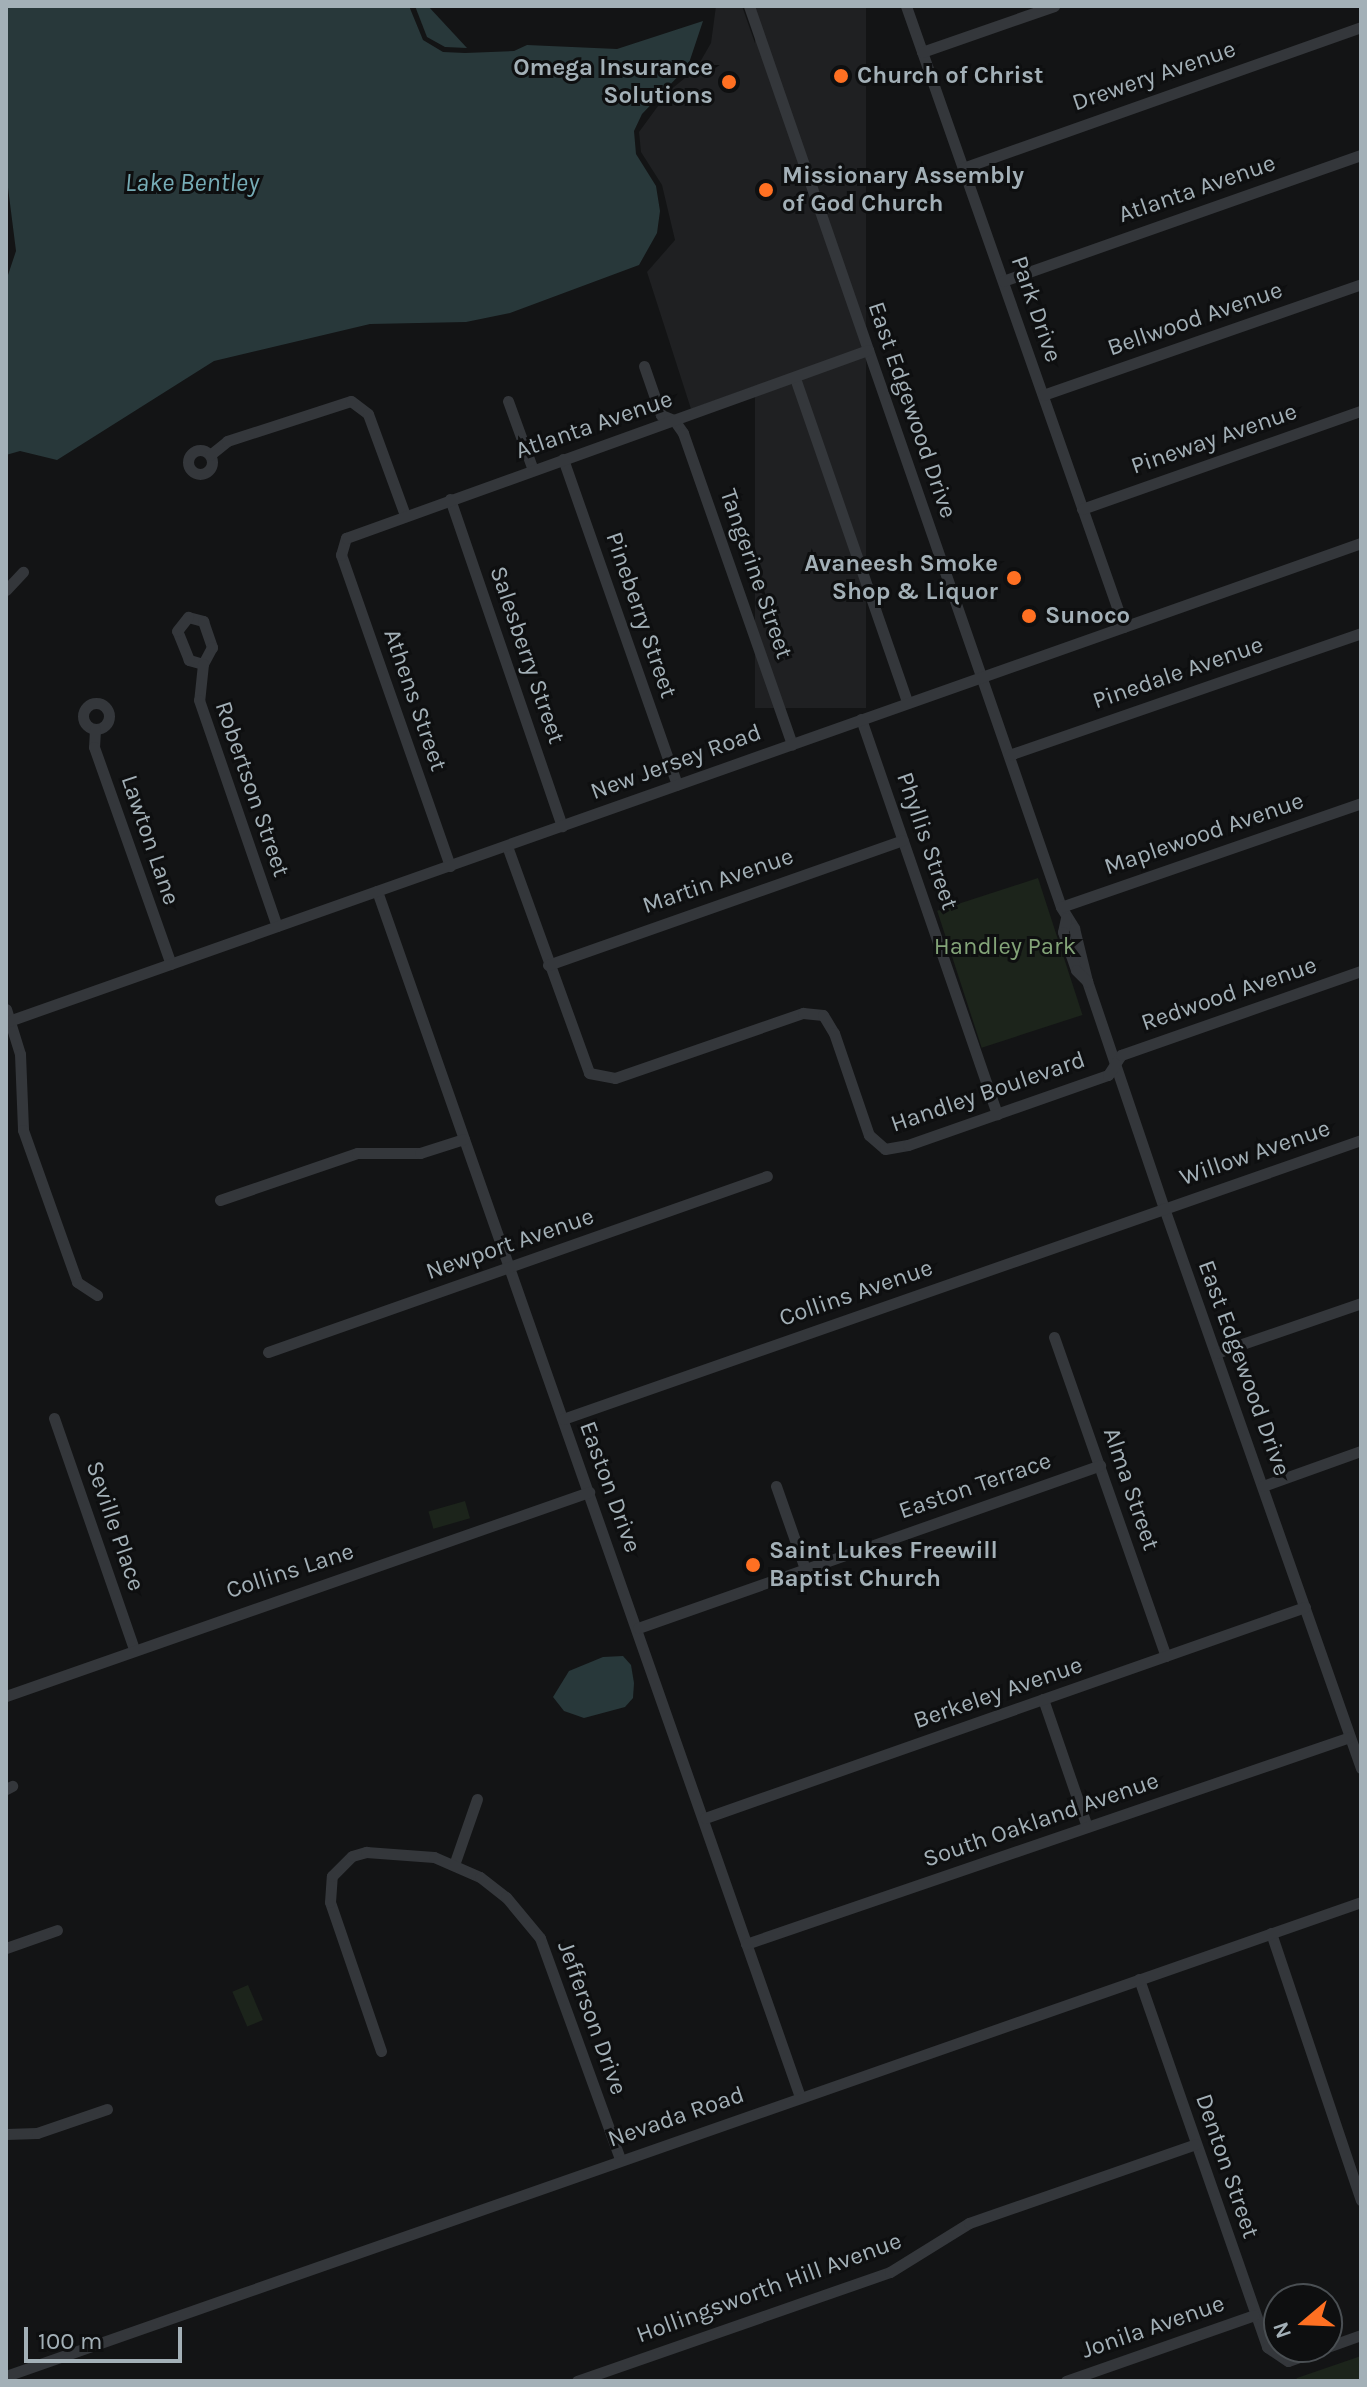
<!DOCTYPE html>
<style>
body{margin:0}
#map{position:relative;width:1367px;height:2387px;overflow:hidden;background:#131415;font-family:Karla,sans-serif}
div>[style]{position:absolute}
.built>*{inset:0;background:#1f2022;transform-origin:0 0}
.green>*{inset:0;background:#1c241b;transform-origin:0 0}
.water>*{inset:0;background:#28383a}
.minor>*{height:11px;margin:-5.5px;padding:0 5.5px;transform-origin:5.5px;border-radius:5.5px;background:#34373b}
.minor>.ring{margin:-5.5px;padding:0;box-sizing:content-box;background:none;border:11px solid #34373b;border-radius:50%}
.dots>*{width:22px;height:22px;translate:-50% -50%;box-sizing:border-box;border:4px solid #0e0f10;border-radius:50%}
span{translate:-50% -50%;white-space:nowrap;text-align:center;line-height:1.15;-webkit-text-stroke:6px #0e0f10;paint-order:stroke}
.poi-label{font-size:24px;color:#a3b0b7;font-weight:700}
.right{translate:-100% -50%;text-align:right}
.left{translate:0 -50%;text-align:left}
.street-label{font-size:24px;color:#a3b0b7}
.park-label{font-size:24px;color:#83a478}
.water-label{font-size:26px;color:#76acb6;font-style:italic}
.frame{position:absolute;inset:0;border:8px solid #a3b0b7;pointer-events:none}
.north{position:absolute;left:1263px;top:2283px;width:80px;height:80px;box-sizing:border-box;background:#0e0f10;border:2px solid #4a4f53;border-radius:50%;rotate:251deg;font-size:22px;font-weight:700;line-height:32px;text-align:center;color:#a3b0b7}
.north::after{content:'';display:block;margin:auto;width:28px;height:36px;background:#ff7022;clip-path:polygon(50% 0,100% 100%,50% 72%,0 100%)}
.scale{position:absolute;left:24px;top:2327px;width:158px;height:36px;box-sizing:border-box;border:4px solid #a3b0b7;border-top:0;padding-left:10px;font-size:24px;line-height:28px;white-space:nowrap;color:#a3b0b7;-webkit-text-stroke:6px #0e0f10;paint-order:stroke}
</style>
<div id="map">
<div class="built">
<i style="clip-path:polygon(716px 6px,742px 6px,861px 347px,691px 409px,647px 272px,675px 240px,662px 185px,641px 152px,639px 132px,669px 91px,696px 69px,711px 43px)"></i>
<i style="left:755px;top:6px;width:111px;height:702px"></i>
</div>
<div class="green">
<i style="left:1038px;top:878px;width:144px;height:106px;rotate:72deg"></i>
<i style="left:465px;top:1501px;width:18px;height:38px;rotate:74deg"></i>
<i style="left:248px;top:1985px;width:38px;height:17px;rotate:67deg"></i>
<i style="clip-path:polygon(1361px 2356px,1361px 2381px,1295px 2381px,1297px 2378px)"></i>
</div>
<div class="water">
<i style="clip-path:polygon(6px 6px,409px 6px,423px 40px,443px 52px,465px 53px,514px 51px,527px 45px,617px 49px,703px 21px,688px 66px,642px 114px,634px 131px,636px 154px,656px 186px,660px 211px,657px 233px,639px 265px,510px 313px,466px 322px,370px 324px,214px 361px,57px 460px,20px 451px,6px 455px,6px 281px,16px 251px,6px 172px)"></i>
<i style="clip-path:polygon(415px 6px,428px 6px,467px 48px,445px 47px,427px 37px)"></i>
<i style="clip-path:polygon(623px 1656px,631px 1665px,634px 1683px,633px 1698px,625px 1707px,584px 1718px,564px 1711px,553px 1697px,569px 1671px,603px 1657px)"></i>
</div>
<div class="minor">
<i style="left:749px;top:6px;width:953px;rotate:70.9deg"></i>
<i style="left:1061px;top:907px;width:25px;rotate:58deg"></i>
<i style="left:1074px;top:928px;width:55px;rotate:76.2deg"></i>
<i style="left:1087px;top:981px;width:240px;rotate:71.3deg"></i>
<i style="left:1164px;top:1208px;width:594px;rotate:70.62deg"></i>
<i style="left:906px;top:6px;width:658px;rotate:70.66deg"></i>
<i style="left:922px;top:52px;width:140px;rotate:-19.2deg"></i>
<i style="left:963px;top:168px;width:422px;rotate:-19.5deg"></i>
<i style="left:1003px;top:281px;width:380px;rotate:-19.4deg"></i>
<i style="left:644px;top:366px;width:52px;rotate:70.9deg"></i>
<i style="left:661px;top:415px;width:14px;rotate:21deg"></i>
<i style="left:674px;top:420px;width:16px;rotate:55deg"></i>
<i style="left:683px;top:433px;width:330px;rotate:70.7deg"></i>
<i style="left:795px;top:378px;width:342px;rotate:70.9deg"></i>
<i style="left:1043px;top:395px;width:337px;rotate:-19.2deg"></i>
<i style="left:508px;top:401px;width:73px;rotate:70.1deg"></i>
<i class="ring" style="left:188px;top:450px;width:13px;height:13px"></i>
<i style="left:210px;top:455px;width:22px;rotate:-39deg"></i>
<i style="left:227px;top:441px;width:130px;rotate:-17.9deg"></i>
<i style="left:351px;top:401px;width:21px;rotate:37deg"></i>
<i style="left:368px;top:414px;width:108px;rotate:69.9deg"></i>
<i style="left:563px;top:459px;width:345px;rotate:70.7deg"></i>
<i style="left:450px;top:499px;width:346px;rotate:71.1deg"></i>
<i style="left:1082px;top:509px;width:296px;rotate:-19.4deg"></i>
<i style="left:6px;top:590px;width:25px;rotate:-47deg"></i>
<i style="left:188px;top:617px;width:16px;rotate:15deg"></i>
<i style="left:203px;top:621px;width:28px;rotate:71deg"></i>
<i style="left:212px;top:647px;width:19px;rotate:118deg"></i>
<i style="left:203px;top:664px;width:15px;rotate:-164deg"></i>
<i style="left:189px;top:660px;width:31px;rotate:-112deg"></i>
<i style="left:177px;top:631px;width:18px;rotate:-52deg"></i>
<i style="left:203px;top:664px;width:36px;rotate:96deg"></i>
<i style="left:199px;top:700px;width:239px;rotate:71deg"></i>
<i class="ring" style="left:83px;top:703px;width:15px;height:15px"></i>
<i style="left:861px;top:719px;width:418px;rotate:71deg"></i>
<i style="left:95px;top:729px;width:18px;rotate:93deg"></i>
<i style="left:94px;top:747px;width:230px;rotate:70.5deg"></i>
<i style="left:1009px;top:755px;width:373px;rotate:-19.1deg"></i>
<i style="left:507px;top:846px;width:241px;rotate:70.1deg"></i>
<i style="left:589px;top:1073px;width:26px;rotate:11deg"></i>
<i style="left:615px;top:1078px;width:199px;rotate:-19.1deg"></i>
<i style="left:803px;top:1013px;width:20px;rotate:6deg"></i>
<i style="left:823px;top:1015px;width:21px;rotate:59deg"></i>
<i style="left:834px;top:1033px;width:108px;rotate:71.1deg"></i>
<i style="left:869px;top:1135px;width:21px;rotate:41deg"></i>
<i style="left:885px;top:1149px;width:23px;rotate:-10deg"></i>
<i style="left:908px;top:1145px;width:212px;rotate:-19.3deg"></i>
<i style="left:1108px;top:1075px;width:24px;rotate:-57deg"></i>
<i style="left:1121px;top:1055px;width:254px;rotate:-19.3deg"></i>
<i style="left:450px;top:866px;width:330px;rotate:-109.3deg"></i>
<i style="left:341px;top:555px;width:18px;rotate:-74deg"></i>
<i style="left:346px;top:538px;width:555px;rotate:-19.81deg"></i>
<i style="left:377px;top:891px;width:1278px;rotate:70.67deg"></i>
<i style="left:1061px;top:907px;width:318px;rotate:-19.1deg"></i>
<i style="left:1066px;top:918px;width:14px;rotate:102deg"></i>
<i style="left:1063px;top:932px;width:40px;rotate:71.1deg"></i>
<i style="left:1076px;top:970px;width:16px;rotate:45deg"></i>
<i style="left:548px;top:965px;width:376px;rotate:-19.4deg"></i>
<i style="left:6px;top:1009px;width:47px;rotate:72.7deg"></i>
<i style="left:20px;top:1054px;width:76px;rotate:87.7deg"></i>
<i style="left:23px;top:1130px;width:161px;rotate:70.4deg"></i>
<i style="left:77px;top:1282px;width:24px;rotate:33deg"></i>
<i style="left:6px;top:1022px;width:1437px;rotate:-19.47deg"></i>
<i style="left:220px;top:1200px;width:145px;rotate:-18.9deg"></i>
<i style="left:357px;top:1153px;width:63px"></i>
<i style="left:420px;top:1153px;width:46px;rotate:-17.7deg"></i>
<i style="left:1054px;top:1337px;width:338px;rotate:70.7deg"></i>
<i style="left:268px;top:1352px;width:529px;rotate:-19.43deg"></i>
<i style="left:1216px;top:1353px;width:153px;rotate:-19deg"></i>
<i style="left:54px;top:1418px;width:244px;rotate:70.9deg"></i>
<i style="left:563px;top:1419px;width:845px;rotate:-19.27deg"></i>
<i style="left:776px;top:1486px;width:88px;rotate:70.7deg"></i>
<i style="left:1263px;top:1486px;width:104px;rotate:-19.7deg"></i>
<i style="left:638px;top:1628px;width:490px;rotate:-19.4deg"></i>
<i style="left:6px;top:1696px;width:618px;rotate:-19.29deg"></i>
<i style="left:1043px;top:1699px;width:135px;rotate:71deg"></i>
<i style="left:6px;top:1789px;width:7px;rotate:-27deg"></i>
<i style="left:705px;top:1818px;width:636px;rotate:-19.38deg"></i>
<i style="left:454px;top:1865px;width:70px;rotate:-70.8deg"></i>
<i style="left:1271px;top:1933px;width:282px;rotate:71.4deg"></i>
<i style="left:746px;top:1944px;width:638px;rotate:-18.92deg"></i>
<i style="left:6px;top:1948px;width:54px;rotate:-19.4deg"></i>
<i style="left:1139px;top:1979px;width:390px;rotate:70.8deg"></i>
<i style="left:1267px;top:2347px;width:25px;rotate:34deg"></i>
<i style="left:1288px;top:2361px;width:77px;rotate:-19.6deg"></i>
<i style="left:381px;top:2051px;width:157px;rotate:-108.9deg"></i>
<i style="left:330px;top:1902px;width:26px;rotate:-86deg"></i>
<i style="left:332px;top:1876px;width:28px;rotate:-45deg"></i>
<i style="left:352px;top:1856px;width:15px;rotate:-16deg"></i>
<i style="left:366px;top:1852px;width:68px;rotate:4.2deg"></i>
<i style="left:434px;top:1857px;width:50px;rotate:23.5deg"></i>
<i style="left:480px;top:1877px;width:33px;rotate:38deg"></i>
<i style="left:506px;top:1897px;width:53px;rotate:50.3deg"></i>
<i style="left:540px;top:1938px;width:235px;rotate:70.1deg"></i>
<i style="left:6px;top:2134px;width:31px;rotate:-2deg"></i>
<i style="left:37px;top:2133px;width:74px;rotate:-18.9deg"></i>
<i style="left:6px;top:2376px;width:1436px;rotate:-19.28deg"></i>
<i style="left:577px;top:2381px;width:331px;rotate:-19.2deg"></i>
<i style="left:890px;top:2272px;width:93px;rotate:-31.8deg"></i>
<i style="left:969px;top:2223px;width:240px;rotate:-19.2deg"></i>
<i style="left:1066px;top:2381px;width:199px;rotate:-19.3deg"></i>
</div>
<div class="dots">
<i style="left:841px;top:76px;background:#ff7022"></i>
<i style="left:729px;top:82px;background:#ff7022"></i>
<i style="left:766px;top:190px;background:#ff7022"></i>
<i style="left:1014px;top:578px;background:#ff7022"></i>
<i style="left:1029px;top:616px;background:#ff7022"></i>
<i style="left:753px;top:1565px;background:#ff7022"></i>
</div>
<div class="poi-label">
<span class="right" style="left:713px;top:82px">Omega Insurance<br>Solutions</span>
<span class="left" style="left:857px;top:76px">Church of Christ</span>
<span class="left" style="left:782px;top:190px">Missionary Assembly<br>of God Church</span>
<span class="right" style="left:998px;top:578px">Avaneesh Smoke<br>Shop &amp; Liquor</span>
<span class="left" style="left:1045px;top:616px">Sunoco</span>
<span class="left" style="left:769px;top:1565px">Saint Lukes Freewill<br>Baptist Church</span>
</div>
<div class="street-label">
<span style="left:1154px;top:76px;rotate:-19deg">Drewery Avenue</span>
<span style="left:1197px;top:189px;rotate:-19deg">Atlanta Avenue</span>
<span style="left:1036px;top:309px;rotate:71deg">Park Drive</span>
<span style="left:1195px;top:319px;rotate:-19deg">Bellwood Avenue</span>
<span style="left:912px;top:410px;rotate:71deg">East Edgewood Drive</span>
<span style="left:594px;top:425px;rotate:-19deg">Atlanta Avenue</span>
<span style="left:1214px;top:439px;rotate:-19deg">Pineway Avenue</span>
<span style="left:756px;top:574px;rotate:71deg">Tangerine Street</span>
<span style="left:641px;top:615px;rotate:71deg">Pineberry Street</span>
<span style="left:527px;top:655px;rotate:71deg">Salesberry Street</span>
<span style="left:1178px;top:673px;rotate:-19deg">Pinedale Avenue</span>
<span style="left:415px;top:700px;rotate:71deg">Athens Street</span>
<span style="left:676px;top:762px;rotate:-20deg">New Jersey Road</span>
<span style="left:252px;top:789px;rotate:71deg">Robertson Street</span>
<span style="left:1204px;top:834px;rotate:-19deg">Maplewood Avenue</span>
<span style="left:150px;top:840px;rotate:71deg">Lawton Lane</span>
<span style="left:927px;top:841px;rotate:71deg">Phyllis Street</span>
<span style="left:718px;top:881px;rotate:-19deg">Martin Avenue</span>
<span style="left:1229px;top:994px;rotate:-19deg">Redwood Avenue</span>
<span style="left:988px;top:1092px;rotate:-19deg">Handley Boulevard</span>
<span style="left:1255px;top:1153px;rotate:-19deg">Willow Avenue</span>
<span style="left:510px;top:1244px;rotate:-19deg">Newport Avenue</span>
<span style="left:856px;top:1293px;rotate:-19deg">Collins Avenue</span>
<span style="left:1244px;top:1368px;rotate:70deg">East Edgewood Drive</span>
<span style="left:975px;top:1486px;rotate:-19deg">Easton Terrace</span>
<span style="left:610px;top:1487px;rotate:70deg">Easton Drive</span>
<span style="left:1131px;top:1489px;rotate:71deg">Alma Street</span>
<span style="left:115px;top:1526px;rotate:71deg">Seville Place</span>
<span style="left:290px;top:1571px;rotate:-18deg">Collins Lane</span>
<span style="left:998px;top:1693px;rotate:-19deg">Berkeley Avenue</span>
<span style="left:1041px;top:1820px;rotate:-19deg">South Oakland Avenue</span>
<span style="left:592px;top:2018px;rotate:70deg">Jefferson Drive</span>
<span style="left:676px;top:2117px;rotate:-19deg">Nevada Road</span>
<span style="left:1227px;top:2166px;rotate:71deg">Denton Street</span>
<span style="left:769px;top:2288px;rotate:-20deg">Hollingsworth Hill Avenue</span>
<span style="left:1153px;top:2327px;rotate:-19deg">Jonila Avenue</span>
</div>
<div class="park-label">
<span style="left:1005px;top:947px">Handley Park</span>
</div>
<div class="water-label">
<span style="left:192px;top:183px">Lake Bentley</span>
</div>
<div class="frame"></div>
<div class="north">N</div>
<div class="scale">100 m</div>
</div>
